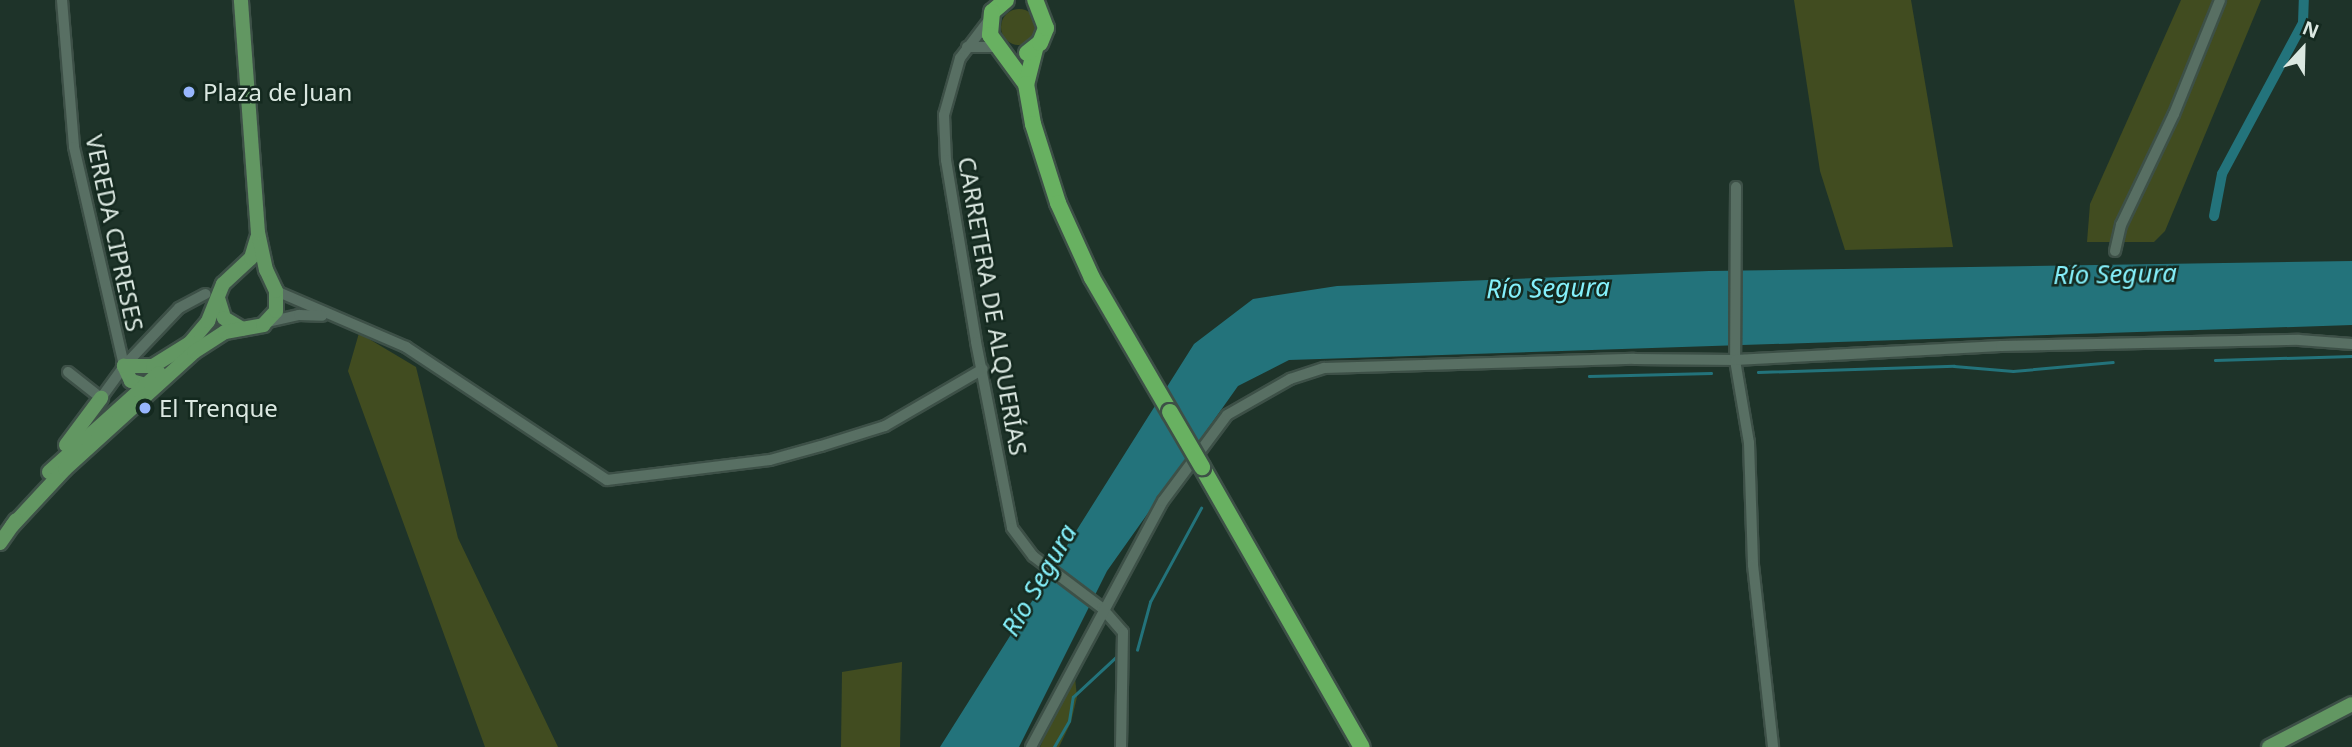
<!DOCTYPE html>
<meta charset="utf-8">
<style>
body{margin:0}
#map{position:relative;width:2352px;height:747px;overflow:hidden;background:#1e3329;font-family:"Noto Sans",sans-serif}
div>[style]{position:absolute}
.green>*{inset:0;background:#414c20}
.round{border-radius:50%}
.water>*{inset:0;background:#23737b}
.stream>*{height:2.5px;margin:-1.25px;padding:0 1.25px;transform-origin:1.25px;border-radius:1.25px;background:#23737b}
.canal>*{height:10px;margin:-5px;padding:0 5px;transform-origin:5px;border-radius:5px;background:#23737b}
.roads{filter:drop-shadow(2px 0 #3d5047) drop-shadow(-2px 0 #3d5047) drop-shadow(0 2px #3d5047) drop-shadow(0 -2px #3d5047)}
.minor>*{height:10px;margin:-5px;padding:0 5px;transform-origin:5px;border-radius:5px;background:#586f63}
.major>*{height:14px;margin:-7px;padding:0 7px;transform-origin:7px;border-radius:7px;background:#629762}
.highway>*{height:16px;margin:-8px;padding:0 8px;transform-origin:8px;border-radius:8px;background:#68b161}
.bridges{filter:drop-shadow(2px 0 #3d5047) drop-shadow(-2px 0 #3d5047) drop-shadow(0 2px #3d5047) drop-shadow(0 -2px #3d5047)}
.highway-bridge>*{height:16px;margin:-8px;padding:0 8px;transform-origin:8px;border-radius:8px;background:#68b161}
.dots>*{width:19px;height:19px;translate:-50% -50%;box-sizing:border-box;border:4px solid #14291f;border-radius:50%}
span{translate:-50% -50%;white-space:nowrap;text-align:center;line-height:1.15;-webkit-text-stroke:5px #14291f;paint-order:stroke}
.poi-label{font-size:24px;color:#dbe8e1}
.left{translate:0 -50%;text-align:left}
.street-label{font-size:24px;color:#dbe8e1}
.water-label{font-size:26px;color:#85f0fb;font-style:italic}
.north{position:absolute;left:2268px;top:14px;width:70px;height:70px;-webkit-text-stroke:5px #14291f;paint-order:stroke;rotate:22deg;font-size:19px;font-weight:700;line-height:28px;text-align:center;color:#dbe8e1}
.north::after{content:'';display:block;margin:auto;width:24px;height:32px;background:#dbe8e1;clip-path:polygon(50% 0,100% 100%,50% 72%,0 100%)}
</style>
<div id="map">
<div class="green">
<i style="clip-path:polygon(1794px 0,1911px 0,1953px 247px,1845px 250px,1820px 171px)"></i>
<i style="clip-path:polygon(2181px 0,2261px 0,2165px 231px,2154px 242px,2087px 242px,2090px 204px)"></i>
<i class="round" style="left:1001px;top:9px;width:36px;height:36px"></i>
<i style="clip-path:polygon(359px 333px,416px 367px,458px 538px,558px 747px,485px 747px,348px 371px)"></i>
<i style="clip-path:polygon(902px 662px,900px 747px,841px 747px,842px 672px)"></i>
<i style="clip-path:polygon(1074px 668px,1077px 697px,1071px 722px,1059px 747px,1040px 747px)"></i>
</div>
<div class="water">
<i style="clip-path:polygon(2352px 261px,2352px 325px,1289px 360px,1238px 386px,1107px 571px,1019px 747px,940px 747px,1194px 344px,1253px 299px,1337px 286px,1709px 271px)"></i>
</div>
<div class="stream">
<i style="left:2215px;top:360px;width:137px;rotate:-1.7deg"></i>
<i style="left:1758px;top:372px;width:196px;rotate:-1.8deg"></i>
<i style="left:1954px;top:366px;width:59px;rotate:4.8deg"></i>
<i style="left:2013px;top:371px;width:100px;rotate:-5.1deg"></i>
<i style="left:1589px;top:376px;width:122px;rotate:-1.4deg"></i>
<i style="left:1137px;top:650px;width:50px;rotate:-74.8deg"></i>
<i style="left:1150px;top:602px;width:107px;rotate:-61.5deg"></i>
<i style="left:1054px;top:747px;width:30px;rotate:-60deg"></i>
<i style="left:1069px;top:721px;width:24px;rotate:-81deg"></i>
<i style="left:1073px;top:697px;width:62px;rotate:-43deg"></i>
</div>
<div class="canal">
<i style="left:2214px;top:216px;width:43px;rotate:-79.2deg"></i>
<i style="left:2222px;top:174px;width:171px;rotate:-61.8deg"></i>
<i style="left:2303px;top:23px;width:23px;rotate:-88deg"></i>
</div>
<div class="roads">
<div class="minor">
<i style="left:62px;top:0;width:147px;rotate:85.3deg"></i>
<i style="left:74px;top:147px;width:225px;rotate:77.1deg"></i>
<i style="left:124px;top:366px;width:80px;rotate:-46.5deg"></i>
<i style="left:179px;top:308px;width:30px;rotate:-28deg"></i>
<i style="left:989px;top:20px;width:48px;rotate:127.3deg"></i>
<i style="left:960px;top:58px;width:59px;rotate:105.7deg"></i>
<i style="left:944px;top:115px;width:45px;rotate:87.5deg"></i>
<i style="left:946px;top:160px;width:184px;rotate:80.6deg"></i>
<i style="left:976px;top:342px;width:189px;rotate:79deg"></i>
<i style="left:1012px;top:528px;width:35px;rotate:53deg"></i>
<i style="left:1033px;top:556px;width:86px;rotate:37deg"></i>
<i style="left:1102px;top:608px;width:32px;rotate:49deg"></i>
<i style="left:1123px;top:632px;width:115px;rotate:91deg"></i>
<i style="left:967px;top:47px;width:31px"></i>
<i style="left:1736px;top:187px;width:173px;rotate:90.3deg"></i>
<i style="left:1735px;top:360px;width:84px;rotate:80.4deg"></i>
<i style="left:1749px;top:443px;width:122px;rotate:88.1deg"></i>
<i style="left:1753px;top:565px;width:183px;rotate:83.7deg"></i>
<i style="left:2115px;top:251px;width:27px;rotate:-77deg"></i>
<i style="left:2121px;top:225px;width:123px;rotate:-64.5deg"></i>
<i style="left:2174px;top:114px;width:123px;rotate:-68deg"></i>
<i style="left:276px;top:291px;width:142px;rotate:23.3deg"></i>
<i style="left:406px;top:347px;width:241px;rotate:33.5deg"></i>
<i style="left:607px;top:480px;width:164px;rotate:-7deg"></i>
<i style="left:770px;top:460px;width:53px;rotate:-15.4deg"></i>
<i style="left:821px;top:446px;width:67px;rotate:-17.4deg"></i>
<i style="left:885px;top:426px;width:113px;rotate:-30.2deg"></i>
<i style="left:268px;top:322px;width:32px;rotate:-13deg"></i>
<i style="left:299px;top:315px;width:23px;rotate:2deg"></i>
<i style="left:68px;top:372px;width:42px;rotate:38.2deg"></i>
<i style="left:101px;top:398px;width:39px;rotate:-54deg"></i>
<i style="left:1031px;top:747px;width:279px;rotate:-61.8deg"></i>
<i style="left:1163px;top:501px;width:107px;rotate:-53.3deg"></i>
<i style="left:1227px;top:415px;width:73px;rotate:-29.7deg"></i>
<i style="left:1290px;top:379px;width:36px;rotate:-18deg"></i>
<i style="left:1324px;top:368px;width:310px;rotate:-1.7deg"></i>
<i style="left:1634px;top:359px;width:101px;rotate:0.6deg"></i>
<i style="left:1735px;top:360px;width:266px;rotate:-3deg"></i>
<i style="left:2001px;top:346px;width:298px;rotate:-1.2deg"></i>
<i style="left:2299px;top:340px;width:53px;rotate:4.3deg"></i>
</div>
<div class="major">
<i style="left:218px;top:298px;width:21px;rotate:73deg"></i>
<i style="left:224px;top:318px;width:21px;rotate:31deg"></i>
<i style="left:184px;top:350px;width:38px;rotate:-50deg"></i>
<i style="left:208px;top:321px;width:40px;rotate:-68deg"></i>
<i style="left:223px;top:284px;width:38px;rotate:-43deg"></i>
<i style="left:251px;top:258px;width:21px;rotate:-73deg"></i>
<i style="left:149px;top:386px;width:19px;rotate:-164deg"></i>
<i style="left:131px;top:381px;width:17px;rotate:-115deg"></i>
<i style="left:124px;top:366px;width:29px"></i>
<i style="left:153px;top:366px;width:44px;rotate:-31.9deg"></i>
<i style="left:66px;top:445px;width:59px;rotate:-53.3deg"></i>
<i style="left:49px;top:472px;width:148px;rotate:-42deg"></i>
<i style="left:12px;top:526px;width:78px;rotate:-47.1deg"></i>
<i style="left:65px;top:469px;width:174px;rotate:-42.2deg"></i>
<i style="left:194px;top:352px;width:37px;rotate:-33deg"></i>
<i style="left:225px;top:332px;width:39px;rotate:-10deg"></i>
<i style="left:263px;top:325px;width:19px;rotate:-47deg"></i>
<i style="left:276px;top:311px;width:20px;rotate:-90deg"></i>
<i style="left:276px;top:291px;width:23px;rotate:-115deg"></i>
<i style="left:266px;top:270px;width:38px;rotate:-102deg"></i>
<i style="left:258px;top:233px;width:234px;rotate:-94.2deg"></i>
<i style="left:0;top:543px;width:28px;rotate:-55deg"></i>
<i style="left:2269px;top:747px;width:93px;rotate:-27.4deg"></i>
</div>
<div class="highway">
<i style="left:1006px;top:0;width:18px;rotate:139deg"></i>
<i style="left:992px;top:12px;width:23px;rotate:95deg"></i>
<i style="left:990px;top:35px;width:61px;rotate:53.7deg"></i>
<i style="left:1035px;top:49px;width:36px;rotate:104deg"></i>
<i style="left:1026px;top:84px;width:41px;rotate:80.1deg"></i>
<i style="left:1033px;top:124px;width:83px;rotate:72.4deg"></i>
<i style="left:1058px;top:203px;width:82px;rotate:65.6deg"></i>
<i style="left:1092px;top:278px;width:155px;rotate:59.8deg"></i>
<i style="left:1027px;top:53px;width:16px;rotate:-38deg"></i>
<i style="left:1040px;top:43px;width:16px;rotate:-68deg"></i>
<i style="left:1046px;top:28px;width:30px;rotate:-111deg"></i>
<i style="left:1202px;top:467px;width:322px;rotate:60.3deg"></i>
</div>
</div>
<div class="bridges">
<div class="highway-bridge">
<i style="left:1170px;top:412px;width:64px;rotate:59.8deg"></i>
</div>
</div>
<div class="dots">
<i style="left:189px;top:92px;background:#97b6fd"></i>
<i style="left:145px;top:408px;background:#97b6fd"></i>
</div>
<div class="poi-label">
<span class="left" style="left:203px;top:92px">Plaza de Juan</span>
<span class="left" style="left:159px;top:408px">El Trenque</span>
</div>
<div class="street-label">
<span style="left:115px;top:233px;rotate:78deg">VEREDA CIPRESES</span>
<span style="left:993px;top:306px;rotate:80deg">CARRETERA DE ALQUERÍAS</span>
</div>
<div class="water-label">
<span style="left:2115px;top:274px;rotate:-1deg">Río Segura</span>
<span style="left:1548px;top:288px;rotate:-1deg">Río Segura</span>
<span style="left:1039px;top:580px;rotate:-60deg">Río Segura</span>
</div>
<div class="north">N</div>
</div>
